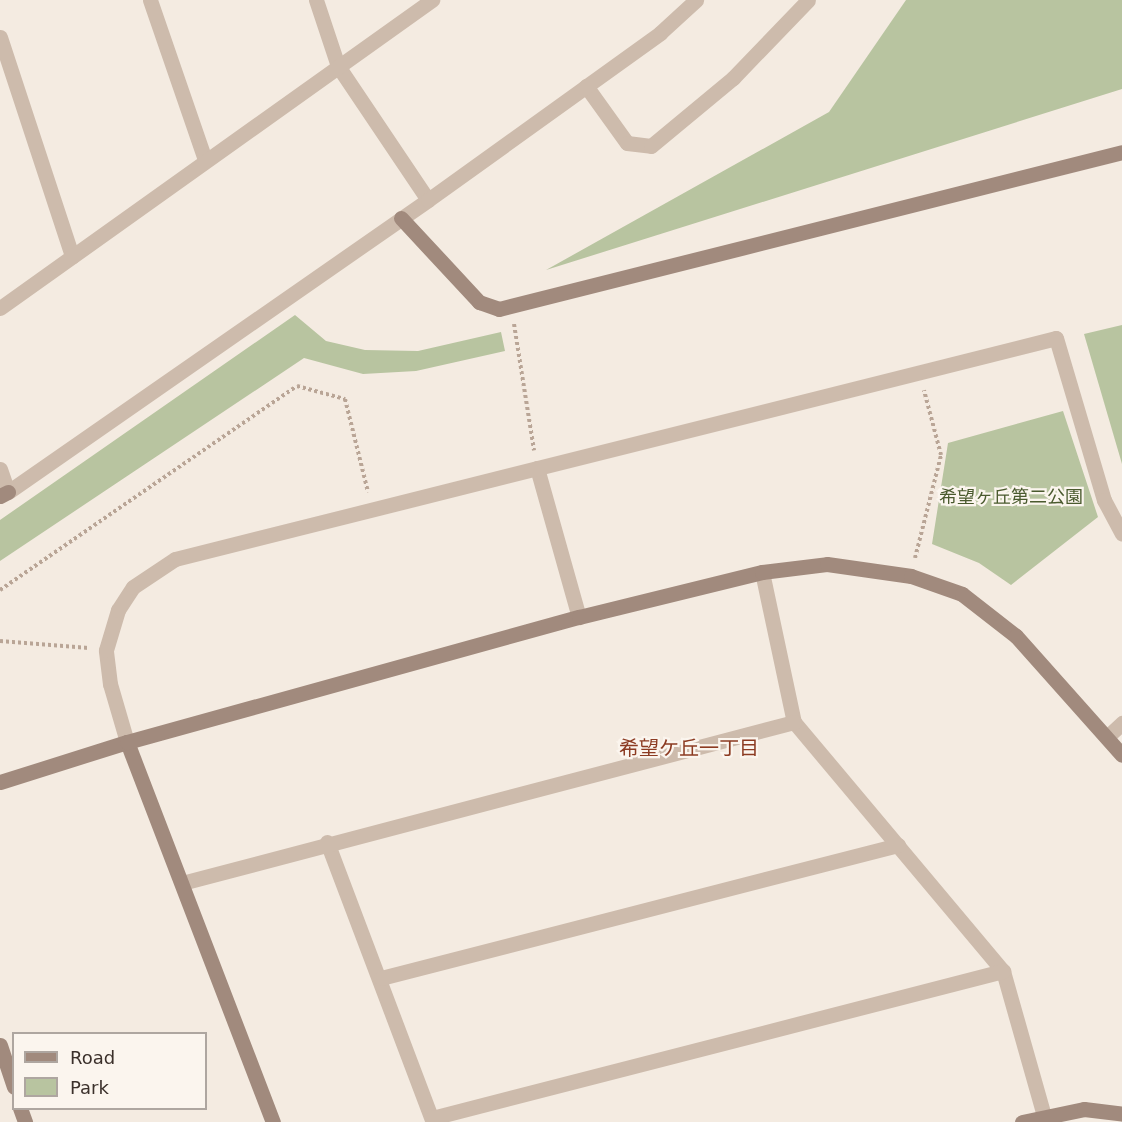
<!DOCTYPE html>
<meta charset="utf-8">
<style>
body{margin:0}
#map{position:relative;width:1122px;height:1122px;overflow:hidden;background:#f4ebe1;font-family:"DejaVu Sans","Noto Sans JP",sans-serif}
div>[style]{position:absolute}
.green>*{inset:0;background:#b8c4a0}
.path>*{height:4px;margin-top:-2px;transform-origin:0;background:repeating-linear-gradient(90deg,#b9a596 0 3px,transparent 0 6px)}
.street>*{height:15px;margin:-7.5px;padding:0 7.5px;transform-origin:7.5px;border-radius:7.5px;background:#cdbbac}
.secondary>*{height:15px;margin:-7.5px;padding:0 7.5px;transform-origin:7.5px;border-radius:7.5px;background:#a18a7d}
span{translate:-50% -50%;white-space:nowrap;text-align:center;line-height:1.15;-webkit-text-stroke:4.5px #fbf5ee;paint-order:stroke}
.park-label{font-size:18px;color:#4a5a2e}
.neighbourhood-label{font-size:20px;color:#8c3b22}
.legend{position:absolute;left:12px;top:1032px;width:195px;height:78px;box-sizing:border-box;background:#fbf5ee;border:2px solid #aea6a0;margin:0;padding:8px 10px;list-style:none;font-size:18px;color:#3b302b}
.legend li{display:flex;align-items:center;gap:12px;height:30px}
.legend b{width:30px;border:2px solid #aea6a0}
</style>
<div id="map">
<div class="green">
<i style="clip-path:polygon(906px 0,1122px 0,1122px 89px,546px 270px,829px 112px)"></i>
<i style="clip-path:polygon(295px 315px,326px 341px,365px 350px,418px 351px,501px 332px,505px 351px,416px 371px,363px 374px,304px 358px,0 561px,0 520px)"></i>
<i style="clip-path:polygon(1122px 325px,1122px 464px,1084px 334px)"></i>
<i style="clip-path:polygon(1063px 411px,1098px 517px,1011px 585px,979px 563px,932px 544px,948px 443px)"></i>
</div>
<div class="path">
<i style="left:514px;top:324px;width:128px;rotate:81deg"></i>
<i style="left:915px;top:558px;width:106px;rotate:-75.8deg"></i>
<i style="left:941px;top:455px;width:67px;rotate:-104.7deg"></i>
<i style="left:0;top:590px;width:360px;rotate:-34.5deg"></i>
<i style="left:297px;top:386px;width:50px;rotate:15.2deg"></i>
<i style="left:345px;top:399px;width:96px;rotate:76.1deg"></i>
<i style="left:0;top:641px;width:89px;rotate:4.5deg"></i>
</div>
<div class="street">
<i style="left:150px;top:0;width:169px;rotate:71deg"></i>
<i style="left:316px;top:0;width:70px;rotate:71.6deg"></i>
<i style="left:338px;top:66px;width:161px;rotate:56.1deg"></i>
<i style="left:0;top:37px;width:231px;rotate:71.8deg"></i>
<i style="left:586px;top:86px;width:70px;rotate:54.3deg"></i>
<i style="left:627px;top:143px;width:24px;rotate:7deg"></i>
<i style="left:651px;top:146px;width:107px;rotate:-39.7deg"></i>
<i style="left:733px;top:78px;width:108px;rotate:-46.1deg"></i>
<i style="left:0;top:308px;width:531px;rotate:-35.49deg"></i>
<i style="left:537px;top:468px;width:155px;rotate:74.3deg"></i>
<i style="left:0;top:469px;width:24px;rotate:71deg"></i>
<i style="left:8px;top:492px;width:512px;rotate:-34.81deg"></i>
<i style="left:428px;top:200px;width:286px;rotate:-35.7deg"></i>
<i style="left:660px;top:33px;width:49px;rotate:-42.5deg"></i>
<i style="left:762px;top:572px;width:153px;rotate:78deg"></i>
<i style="left:794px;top:722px;width:325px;rotate:50deg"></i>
<i style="left:1003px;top:971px;width:151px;rotate:74.2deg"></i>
<i style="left:1107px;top:737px;width:21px;rotate:-43deg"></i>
<i style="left:127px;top:742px;width:60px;rotate:-106.3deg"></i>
<i style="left:110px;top:684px;width:34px;rotate:-97deg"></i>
<i style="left:106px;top:650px;width:42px;rotate:-73.3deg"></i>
<i style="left:118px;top:610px;width:27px;rotate:-57deg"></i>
<i style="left:133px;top:587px;width:50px;rotate:-33.7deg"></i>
<i style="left:175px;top:559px;width:908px;rotate:-14.08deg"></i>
<i style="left:1056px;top:338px;width:169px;rotate:73.5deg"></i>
<i style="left:1104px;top:500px;width:38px;rotate:62deg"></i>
<i style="left:327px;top:842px;width:299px;rotate:69.3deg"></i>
<i style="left:182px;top:883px;width:633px;rotate:-14.74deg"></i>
<i style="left:381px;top:978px;width:534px;rotate:-14.43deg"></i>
<i style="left:432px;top:1118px;width:590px;rotate:-14.44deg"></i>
</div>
<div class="secondary">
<i style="left:401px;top:218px;width:115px;rotate:47.1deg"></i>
<i style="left:479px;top:302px;width:21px;rotate:19deg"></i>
<i style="left:499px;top:309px;width:642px;rotate:-14.14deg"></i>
<i style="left:0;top:496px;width:9px;rotate:-27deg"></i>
<i style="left:127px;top:742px;width:407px;rotate:69deg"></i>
<i style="left:0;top:782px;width:133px;rotate:-17.5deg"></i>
<i style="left:127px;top:742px;width:469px;rotate:-15.5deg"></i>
<i style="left:579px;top:617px;width:188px;rotate:-13.8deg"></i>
<i style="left:762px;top:572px;width:65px;rotate:-7deg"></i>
<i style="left:827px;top:564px;width:85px;rotate:8.1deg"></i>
<i style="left:911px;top:576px;width:54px;rotate:19.4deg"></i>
<i style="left:962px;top:594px;width:68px;rotate:37.9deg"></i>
<i style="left:1016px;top:636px;width:159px;rotate:48.3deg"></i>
<i style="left:0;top:1045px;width:44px;rotate:71.6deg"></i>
<i style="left:20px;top:1108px;width:15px;rotate:70deg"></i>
<i style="left:1022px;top:1122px;width:63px;rotate:-11.8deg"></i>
<i style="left:1084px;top:1109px;width:38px;rotate:7deg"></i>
</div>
<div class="park-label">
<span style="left:1011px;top:497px">希望ヶ丘第二公園</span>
</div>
<div class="neighbourhood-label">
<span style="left:689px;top:748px">希望ケ丘一丁目</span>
</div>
<ul class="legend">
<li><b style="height:8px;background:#a18a7d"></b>Road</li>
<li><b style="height:16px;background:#b8c4a0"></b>Park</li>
</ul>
</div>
